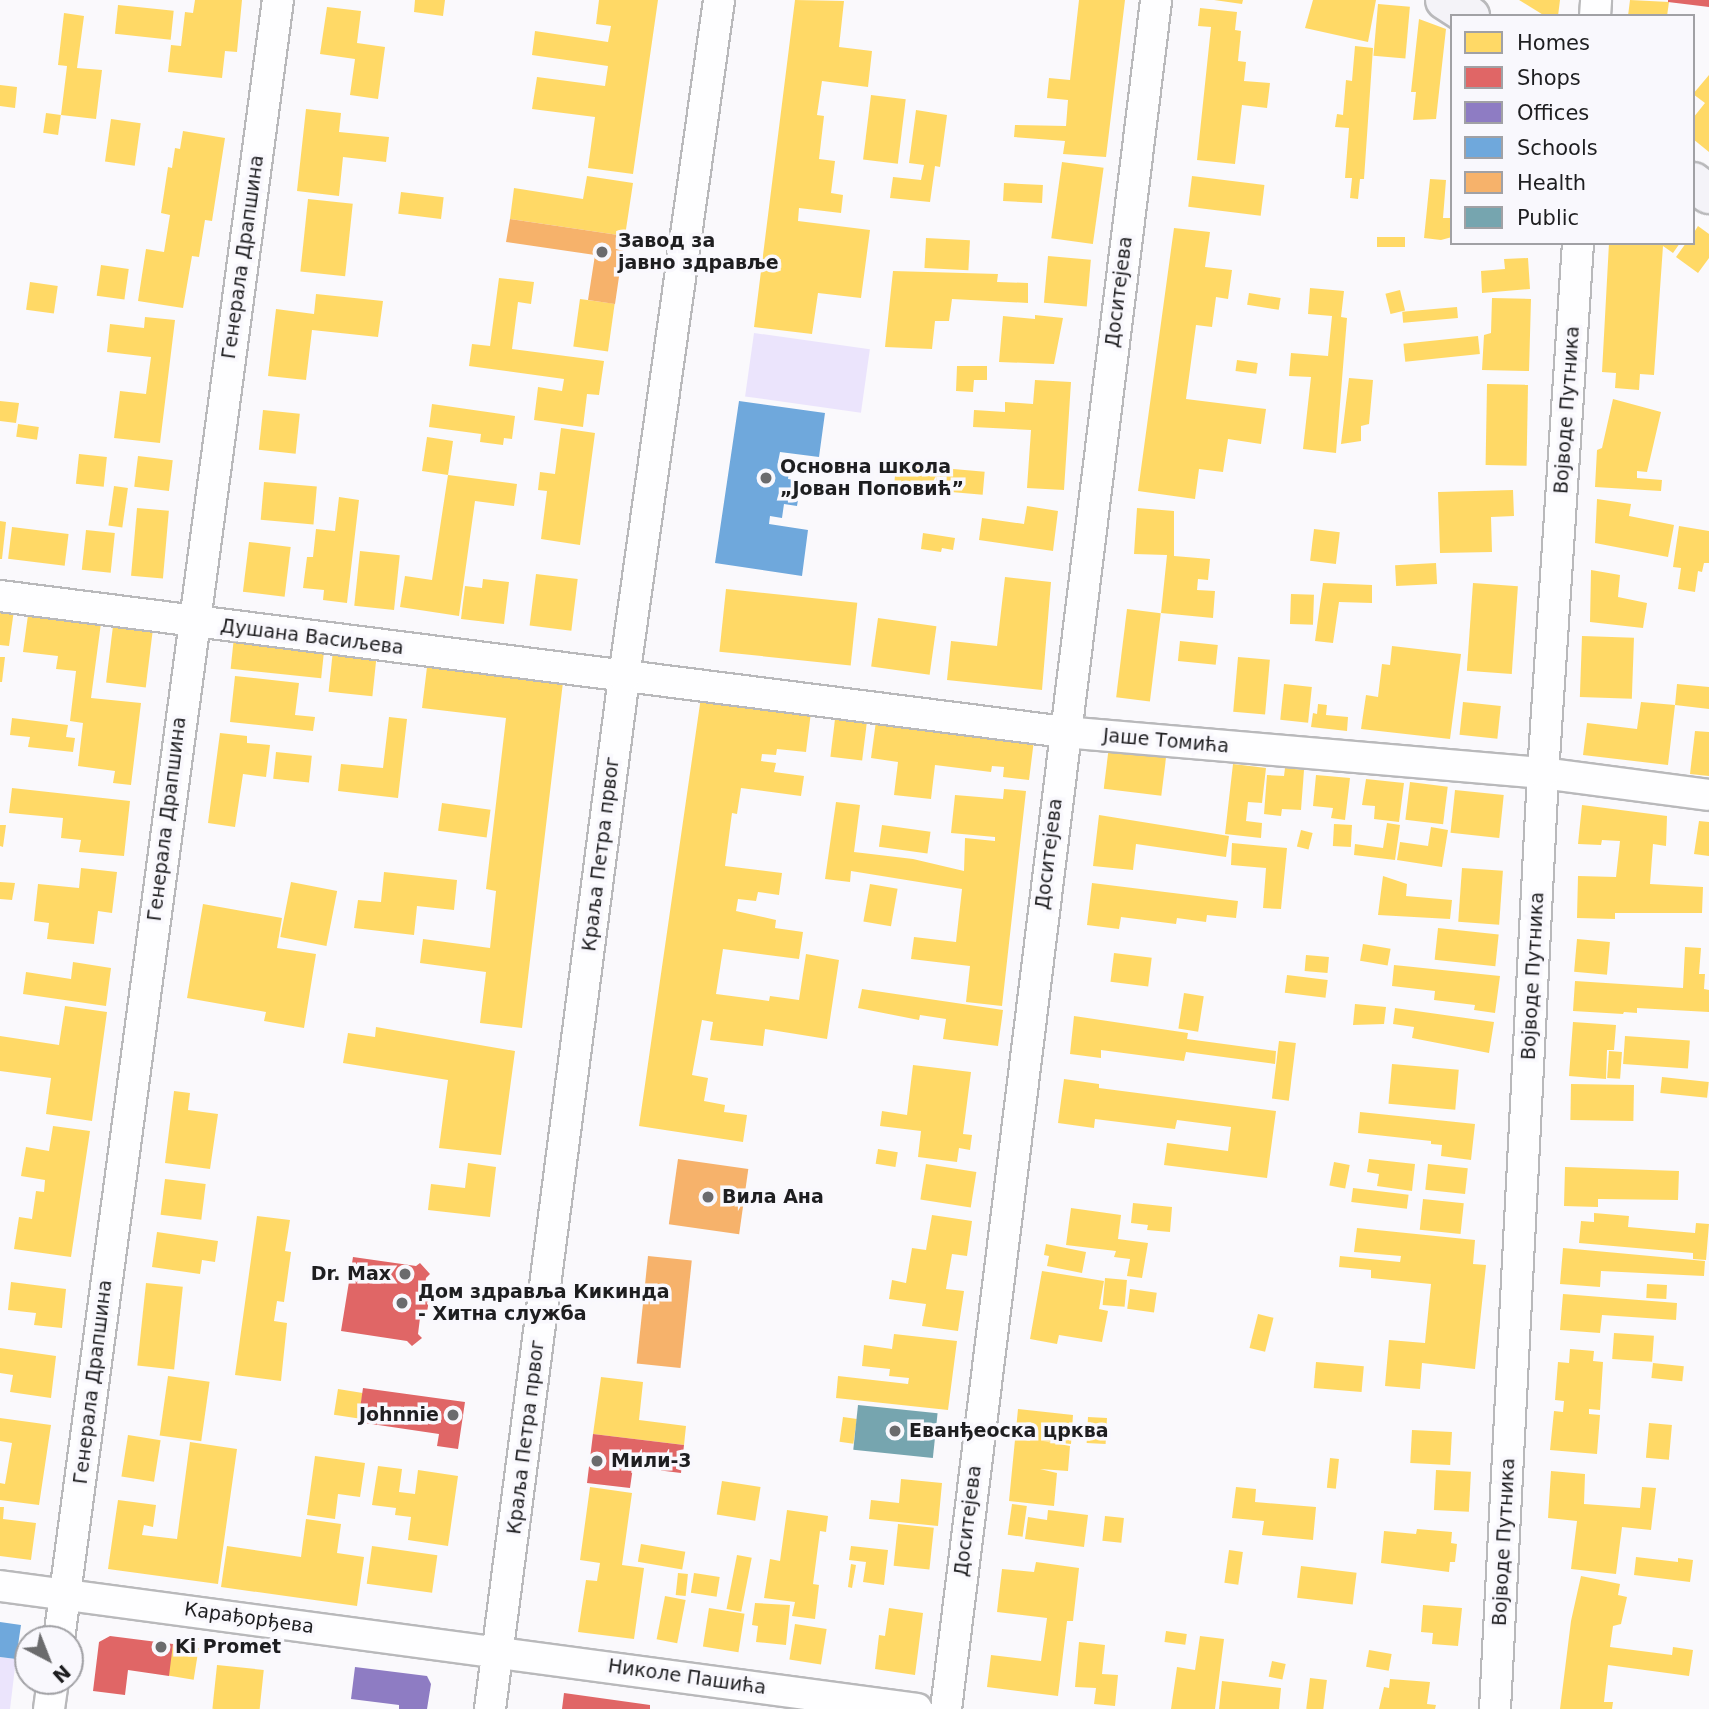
<!DOCTYPE html>
<meta charset="utf-8">
<style>
body{margin:0}
#map{position:relative;width:1709px;height:1709px;overflow:hidden;background:#faf9fc;font-family:"DejaVu Sans",sans-serif}
div>[style]{position:absolute}
.green>*{inset:0;background:#ebe4fc;transform-origin:0 0}
.homes>*{inset:0;background:#ffd966;transform-origin:0 0}
.shops>*{inset:0;background:#e06666}
.offices>*{inset:0;background:#8e7cc3}
.schools>*{inset:0;background:#6fa8dc}
.health>*{inset:0;background:#f6b26b;transform-origin:0 0}
.public>*{inset:0;background:#76a5af;transform-origin:0 0}
.roads{filter:drop-shadow(2px 0 #b9b9bb) drop-shadow(-2px 0 #b9b9bb) drop-shadow(0 2px #b9b9bb) drop-shadow(0 -2px #b9b9bb)}
.minor>*{height:30px;margin:-15px;padding:0 15px;transform-origin:15px;border-radius:15px;background:#fefeff}
.major>*{height:38px;margin:-19px;padding:0 19px;transform-origin:19px;border-radius:19px;background:#f4f3f8}
.dots>*{width:19px;height:19px;translate:-50% -50%;box-sizing:border-box;border:4px solid #f9f8fd;border-radius:50%}
span{translate:-50% -50%;white-space:nowrap;text-align:center;line-height:1.15;-webkit-text-stroke:7px #f9f8fd;paint-order:stroke}
.poi-label{font-size:19px;color:#1e1e20;font-weight:700}
.left{translate:0 -50%;text-align:left}
.right{translate:-100% -50%;text-align:right}
.street-label{font-size:19px;color:#1e1e20}
.legend{position:absolute;left:1450px;top:14px;width:245px;height:231px;box-sizing:border-box;background:#f9f8fd;border:2px solid #a1a1a5;margin:0;padding:9px 12px;list-style:none;font-size:21px;color:#1e1e20}
.legend li{display:flex;align-items:center;gap:14px;height:35px}
.legend b{width:35px;border:2px solid #a1a1a5}
.north{position:absolute;left:14px;top:1625px;width:70px;height:70px;box-sizing:border-box;background:#f9f8fd;border:2px solid #a1a1a5;border-radius:50%;rotate:138deg;font-size:19px;font-weight:700;line-height:28px;text-align:center;color:#1e1e20}
.north::after{content:'';display:block;margin:auto;width:24px;height:32px;background:#6b6b6d;clip-path:polygon(50% 0,100% 100%,50% 72%,0 100%)}
</style>
<div id="map">
<div class="green">
<i style="left:754px;top:333px;width:117px;height:64px;rotate:8deg"></i>
<i style="clip-path:polygon(0 1657px,16px 1659px,10px 1709px,0 1709px)"></i>
</div>
<div class="homes">
<i style="clip-path:polygon(195px 0,242px 0,237px 52px,225px 51px,222px 78px,168px 72px,171px 45px,181px 46px,185px 12px,193px 13px)"></i>
<i style="clip-path:polygon(415px 0,445px 0,443px 16px,414px 12px)"></i>
<i style="clip-path:polygon(599px 0,658px 0,633px 174px,588px 168px,595px 117px,532px 109px,537px 77px,605px 86px,608px 66px,532px 55px,535px 31px,608px 42px,611px 26px,596px 24px)"></i>
<i style="clip-path:polygon(795px 0,844px 1px,839px 47px,872px 51px,868px 87px,822px 81px,817px 115px,824px 116px,819px 159px,835px 161px,831px 193px,843px 195px,841px 213px,799px 208px,798px 221px,870px 230px,861px 298px,818px 293px,812px 334px,754px 327px)"></i>
<i style="clip-path:polygon(1079px 0,1125px 0,1106px 157px,1063px 154px,1065px 141px,1014px 137px,1015px 125px,1066px 126px,1068px 100px,1047px 98px,1049px 78px,1070px 80px)"></i>
<i style="clip-path:polygon(1214px 0,1243px 0,1242px 4px)"></i>
<i style="clip-path:polygon(1313px 0,1376px 0,1368px 42px,1305px 28px)"></i>
<i style="clip-path:polygon(1519px 0,1560px 0,1558px 16px,1545px 16px)"></i>
<i style="clip-path:polygon(1630px 0,1669px 2px,1667px 16px,1628px 16px)"></i>
<i style="left:1378px;top:4px;width:32px;height:52px;rotate:5deg"></i>
<i style="left:118px;top:5px;width:56px;height:29px;rotate:6deg"></i>
<i style="clip-path:polygon(327px 7px,361px 11px,357px 43px,385px 47px,378px 99px,350px 95px,355px 59px,320px 54px)"></i>
<i style="clip-path:polygon(1200px 8px,1237px 12px,1235px 30px,1241px 31px,1238px 61px,1246px 62px,1244px 81px,1270px 83px,1267px 108px,1242px 105px,1235px 164px,1197px 160px,1211px 27px,1198px 26px)"></i>
<i style="clip-path:polygon(64px 13px,84px 16px,77px 68px,102px 70px,96px 119px,61px 115px,67px 66px,58px 65px)"></i>
<i style="clip-path:polygon(1419px 19px,1446px 29px,1436px 119px,1413px 120px,1416px 92px,1411px 92px)"></i>
<i style="clip-path:polygon(1355px 46px,1373px 48px,1364px 179px,1360px 179px,1358px 199px,1350px 198px,1352px 178px,1345px 178px,1349px 128px,1335px 127px,1337px 114px,1343px 115px,1346px 80px,1352px 81px)"></i>
<i style="clip-path:polygon(1709px 75px,1709px 152px,1693px 139px,1693px 118px,1705px 103px,1693px 94px)"></i>
<i style="clip-path:polygon(0 85px,17px 87px,15px 108px,0 106px)"></i>
<i style="left:871px;top:95px;width:35px;height:65px;rotate:7deg"></i>
<i style="clip-path:polygon(306px 109px,341px 113px,339px 132px,389px 137px,386px 162px,343px 157px,339px 196px,297px 191px)"></i>
<i style="clip-path:polygon(916px 110px,947px 115px,940px 167px,935px 166px,930px 202px,890px 198px,893px 177px,921px 180px,924px 165px,909px 163px)"></i>
<i style="left:46px;top:113px;width:15px;height:20px;rotate:8deg"></i>
<i style="left:111px;top:119px;width:30px;height:43px;rotate:8deg"></i>
<i style="clip-path:polygon(183px 131px,225px 138px,212px 221px,205px 220px,199px 257px,192px 256px,183px 308px,138px 301px,146px 249px,164px 252px,170px 215px,161px 213px,168px 167px,172px 168px,175px 148px,180px 149px)"></i>
<i style="left:1062px;top:162px;width:42px;height:77px;rotate:8deg"></i>
<i style="clip-path:polygon(587px 176px,633px 183px,625px 236px,510px 219px,514px 188px,583px 199px)"></i>
<i style="left:1192px;top:176px;width:73px;height:31px;rotate:7deg"></i>
<i style="clip-path:polygon(1430px 179px,1446px 180px,1443px 218px,1452px 218px,1452px 237px,1441px 240px,1424px 238px)"></i>
<i style="left:1004px;top:183px;width:39px;height:18px;rotate:3deg"></i>
<i style="left:401px;top:192px;width:43px;height:22px;rotate:7deg"></i>
<i style="left:308px;top:199px;width:45px;height:73px;rotate:6deg"></i>
<i style="clip-path:polygon(1698px 226px,1709px 234px,1709px 258px,1698px 273px,1676px 257px,1686px 243px,1693px 243px,1693px 234px)"></i>
<i style="clip-path:polygon(1174px 228px,1210px 232px,1205px 267px,1232px 270px,1228px 299px,1216px 297px,1212px 327px,1196px 325px,1186px 399px,1266px 409px,1261px 444px,1228px 439px,1223px 472px,1199px 469px,1195px 499px,1138px 491px)"></i>
<i style="left:1377px;top:237px;width:28px;height:10px"></i>
<i style="left:926px;top:238px;width:44px;height:30px;rotate:3deg"></i>
<i style="clip-path:polygon(1609px 243px,1680px 243px,1673px 253px,1663px 246px,1654px 375px,1640px 374px,1639px 390px,1615px 388px,1616px 373px,1602px 372px)"></i>
<i style="left:1048px;top:256px;width:43px;height:47px;rotate:5deg"></i>
<i style="clip-path:polygon(1528px 258px,1530px 289px,1482px 293px,1481px 271px,1505px 269px,1504px 259px)"></i>
<i style="left:101px;top:265px;width:28px;height:31px;rotate:8deg"></i>
<i style="clip-path:polygon(893px 271px,998px 274px,997px 282px,1028px 283px,1028px 303px,952px 299px,949px 321px,935px 321px,932px 349px,885px 347px)"></i>
<i style="clip-path:polygon(499px 278px,534px 282px,531px 304px,518px 302px,512px 349px,604px 361px,599px 395px,587px 394px,583px 427px,534px 420px,538px 387px,562px 391px,564px 379px,469px 366px,472px 344px,490px 346px)"></i>
<i style="left:30px;top:282px;width:28px;height:28px;rotate:8deg"></i>
<i style="clip-path:polygon(1310px 288px,1344px 291px,1341px 317px,1347px 318px,1336px 453px,1303px 449px,1311px 377px,1289px 376px,1291px 353px,1328px 356px,1332px 316px,1308px 314px)"></i>
<i style="left:1400px;top:290px;width:21px;height:15px;rotate:76deg"></i>
<i style="left:1249px;top:293px;width:32px;height:12px;rotate:9deg"></i>
<i style="clip-path:polygon(316px 294px,383px 301px,378px 337px,312px 330px,306px 380px,268px 376px,276px 309px,314px 314px)"></i>
<i style="clip-path:polygon(1492px 298px,1531px 299px,1529px 371px,1482px 370px,1484px 335px,1491px 333px)"></i>
<i style="left:580px;top:299px;width:35px;height:48px;rotate:8deg"></i>
<i style="left:1457px;top:307px;width:11px;height:55px;rotate:85deg"></i>
<i style="clip-path:polygon(1035px 315px,1063px 318px,1054px 364px,999px 362px,1003px 316px,1035px 319px)"></i>
<i style="clip-path:polygon(145px 317px,175px 320px,160px 443px,114px 438px,120px 391px,146px 394px,151px 357px,107px 352px,110px 324px,144px 328px)"></i>
<i style="left:1478px;top:336px;width:18px;height:75px;rotate:84deg"></i>
<i style="left:1237px;top:360px;width:21px;height:11px;rotate:8deg"></i>
<i style="clip-path:polygon(957px 366px,987px 366px,987px 380px,974px 380px,973px 392px,956px 391px)"></i>
<i style="clip-path:polygon(1349px 378px,1373px 380px,1369px 424px,1361px 426px,1361px 441px,1341px 444px)"></i>
<i style="clip-path:polygon(1035px 380px,1071px 382px,1064px 490px,1027px 488px,1031px 430px,973px 427px,974px 410px,1005px 412px,1005px 402px,1033px 404px)"></i>
<i style="left:1487px;top:384px;width:41px;height:81px;rotate:1deg"></i>
<i style="clip-path:polygon(1613px 399px,1661px 412px,1647px 472px,1637px 471px,1637px 478px,1662px 480px,1661px 491px,1595px 487px,1597px 450px,1602px 448px)"></i>
<i style="clip-path:polygon(0 401px,19px 403px,16px 423px,0 421px)"></i>
<i style="clip-path:polygon(432px 404px,515px 416px,512px 439px,504px 438px,503px 445px,480px 442px,481px 434px,429px 427px)"></i>
<i style="left:263px;top:410px;width:37px;height:40px;rotate:6deg"></i>
<i style="left:18px;top:424px;width:21px;height:13px;rotate:8deg"></i>
<i style="clip-path:polygon(561px 428px,595px 433px,580px 545px,541px 539px,547px 491px,538px 490px,540px 472px,555px 474px)"></i>
<i style="clip-path:polygon(427px 437px,453px 441px,448px 475px,517px 484px,514px 506px,475px 501px,459px 616px,400px 607px,405px 576px,432px 580px,448px 475px,422px 471px)"></i>
<i style="left:79px;top:454px;width:28px;height:30px;rotate:6deg"></i>
<i style="left:138px;top:456px;width:35px;height:31px;rotate:7deg"></i>
<i style="left:896px;top:464px;width:89px;height:23px;rotate:5deg"></i>
<i style="left:264px;top:482px;width:53px;height:38px;rotate:5deg"></i>
<i style="left:114px;top:486px;width:14px;height:40px;rotate:8deg"></i>
<i style="clip-path:polygon(1513px 490px,1514px 516px,1491px 517px,1492px 552px,1440px 553px,1438px 492px)"></i>
<i style="clip-path:polygon(339px 497px,359px 500px,347px 603px,323px 600px,324px 590px,303px 588px,307px 557px,313px 557px,316px 529px,335px 531px)"></i>
<i style="clip-path:polygon(1597px 499px,1631px 504px,1629px 516px,1674px 525px,1668px 557px,1595px 543px)"></i>
<i style="clip-path:polygon(1027px 506px,1058px 511px,1053px 551px,979px 540px,982px 518px,1024px 524px)"></i>
<i style="left:137px;top:508px;width:32px;height:68px;rotate:5deg"></i>
<i style="clip-path:polygon(1137px 508px,1174px 511px,1174px 556px,1210px 559px,1208px 580px,1198px 579px,1197px 590px,1215px 591px,1213px 618px,1161px 613px,1167px 555px,1134px 554px)"></i>
<i style="clip-path:polygon(0 521px,6px 522px,2px 559px,0 559px)"></i>
<i style="clip-path:polygon(1679px 526px,1709px 531px,1709px 563px,1704px 563px,1702px 572px,1698px 571px,1695px 592px,1678px 589px,1681px 568px,1673px 567px)"></i>
<i style="left:12px;top:527px;width:57px;height:32px;rotate:7deg"></i>
<i style="left:1314px;top:529px;width:26px;height:32px;rotate:7deg"></i>
<i style="left:86px;top:530px;width:29px;height:40px;rotate:6deg"></i>
<i style="clip-path:polygon(923px 533px,955px 538px,953px 550px,942px 548px,941px 552px,921px 549px)"></i>
<i style="left:249px;top:542px;width:42px;height:50px;rotate:7deg"></i>
<i style="left:360px;top:551px;width:40px;height:55px;rotate:6deg"></i>
<i style="left:1436px;top:563px;width:21px;height:41px;rotate:87deg"></i>
<i style="clip-path:polygon(1591px 570px,1620px 575px,1618px 597px,1647px 603px,1643px 628px,1590px 622px)"></i>
<i style="left:536px;top:574px;width:42px;height:52px;rotate:7deg"></i>
<i style="clip-path:polygon(1005px 577px,1051px 582px,1042px 690px,947px 680px,951px 641px,997px 646px)"></i>
<i style="clip-path:polygon(483px 579px,509px 582px,504px 624px,461px 619px,465px 586px,482px 588px)"></i>
<i style="clip-path:polygon(1323px 583px,1372px 585px,1372px 603px,1339px 602px,1333px 643px,1315px 641px)"></i>
<i style="left:1473px;top:583px;width:45px;height:88px;rotate:4deg"></i>
<i style="left:726px;top:589px;width:132px;height:63px;rotate:6deg"></i>
<i style="left:1291px;top:594px;width:23px;height:30px;rotate:2deg"></i>
<i style="clip-path:polygon(0 608px,14px 610px,9px 646px,0 645px)"></i>
<i style="left:1127px;top:609px;width:34px;height:89px;rotate:7deg"></i>
<i style="clip-path:polygon(28px 615px,101px 623px,91px 698px,141px 703px,131px 785px,113px 783px,115px 771px,78px 766px,83px 723px,70px 721px,76px 671px,56px 669px,58px 656px,23px 652px)"></i>
<i style="left:878px;top:618px;width:59px;height:49px;rotate:8deg"></i>
<i style="left:113px;top:626px;width:40px;height:57px;rotate:7deg"></i>
<i style="left:1582px;top:636px;width:52px;height:61px;rotate:2deg"></i>
<i style="left:234px;top:637px;width:91px;height:32px;rotate:6deg"></i>
<i style="left:1180px;top:641px;width:38px;height:20px;rotate:6deg"></i>
<i style="clip-path:polygon(1392px 646px,1461px 654px,1450px 739px,1361px 729px,1366px 695px,1378px 697px,1382px 664px,1390px 665px)"></i>
<i style="left:333px;top:650px;width:44px;height:42px;rotate:6deg"></i>
<i style="clip-path:polygon(0 657px,5px 657px,2px 682px,0 682px)"></i>
<i style="left:1238px;top:657px;width:32px;height:55px;rotate:5deg"></i>
<i style="clip-path:polygon(427px 667px,563px 682px,522px 1028px,480px 1023px,486px 972px,420px 963px,423px 939px,490px 948px,496px 891px,486px 889px,506px 718px,422px 708px)"></i>
<i style="clip-path:polygon(235px 676px,299px 683px,295px 715px,315px 717px,313px 731px,230px 722px)"></i>
<i style="left:1284px;top:684px;width:28px;height:36px;rotate:6deg"></i>
<i style="clip-path:polygon(1677px 684px,1709px 687px,1709px 709px,1675px 705px,1668px 765px,1583px 755px,1587px 723px,1637px 729px,1641px 702px,1675px 705px)"></i>
<i style="clip-path:polygon(701px 697px,811px 712px,806px 752px,777px 749px,776px 755px,762px 754px,761px 761px,776px 763px,774px 772px,804px 776px,801px 796px,741px 788px,737px 814px,732px 813px,725px 866px,782px 873px,779px 895px,758px 892px,756px 901px,738px 899px,736px 911px,776px 920px,775px 928px,803px 932px,799px 959px,723px 949px,716px 994px,769px 1001px,770px 996px,799px 1000px,806px 954px,839px 960px,827px 1039px,765px 1029px,763px 1046px,710px 1040px,713px 1022px,702px 1020px,692px 1075px,708px 1078px,704px 1101px,725px 1105px,724px 1112px,747px 1115px,743px 1142px,639px 1126px)"></i>
<i style="left:1463px;top:702px;width:38px;height:33px;rotate:6deg"></i>
<i style="clip-path:polygon(1318px 704px,1327px 705px,1326px 715px,1348px 717px,1347px 731px,1311px 727px,1313px 713px,1317px 714px)"></i>
<i style="left:836px;top:711px;width:32px;height:46px;rotate:7deg"></i>
<i style="clip-path:polygon(389px 717px,407px 719px,398px 798px,338px 791px,341px 764px,383px 768px)"></i>
<i style="clip-path:polygon(12px 718px,68px 725px,66px 737px,75px 738px,73px 752px,28px 747px,30px 737px,10px 735px)"></i>
<i style="clip-path:polygon(876px 721px,1034px 740px,1029px 780px,1003px 777px,1004px 767px,992px 766px,991px 772px,935px 765px,931px 799px,894px 795px,898px 762px,871px 758px)"></i>
<i style="clip-path:polygon(1695px 731px,1709px 732px,1709px 776px,1690px 774px)"></i>
<i style="clip-path:polygon(220px 733px,247px 736px,247px 743px,270px 745px,266px 777px,243px 774px,235px 827px,208px 823px)"></i>
<i style="left:1109px;top:746px;width:58px;height:43px;rotate:7deg"></i>
<i style="left:276px;top:752px;width:36px;height:27px;rotate:6deg"></i>
<i style="clip-path:polygon(1233px 764px,1266px 768px,1262px 803px,1248px 802px,1246px 821px,1262px 823px,1261px 838px,1225px 834px)"></i>
<i style="clip-path:polygon(1285px 768px,1304px 770px,1301px 810px,1282px 809px,1281px 816px,1264px 814px,1267px 775px,1284px 776px)"></i>
<i style="clip-path:polygon(1316px 775px,1350px 778px,1345px 820px,1331px 818px,1333px 808px,1313px 806px)"></i>
<i style="clip-path:polygon(1366px 779px,1404px 783px,1399px 822px,1374px 819px,1375px 806px,1362px 805px)"></i>
<i style="left:1410px;top:782px;width:38px;height:38px;rotate:7deg"></i>
<i style="clip-path:polygon(12px 788px,130px 801px,124px 856px,79px 852px,81px 840px,61px 838px,63px 818px,9px 813px)"></i>
<i style="clip-path:polygon(1004px 789px,1026px 791px,1002px 1006px,966px 1002px,970px 966px,911px 959px,914px 937px,956px 942px,962px 889px,851px 871px,850px 882px,825px 879px,836px 802px,860px 805px,854px 852px,913px 859px,964px 871px,965px 838px,995px 841px,995px 837px,951px 833px,955px 795px,1003px 799px)"></i>
<i style="left:1455px;top:790px;width:49px;height:43px;rotate:6deg"></i>
<i style="left:442px;top:803px;width:49px;height:28px;rotate:8deg"></i>
<i style="clip-path:polygon(1582px 805px,1667px 816px,1666px 846px,1653px 844px,1650px 884px,1703px 887px,1702px 913px,1615px 913px,1615px 919px,1577px 918px,1578px 876px,1616px 877px,1620px 841px,1602px 840px,1601px 845px,1578px 844px)"></i>
<i style="clip-path:polygon(1099px 815px,1229px 836px,1226px 857px,1136px 844px,1133px 870px,1093px 866px)"></i>
<i style="clip-path:polygon(1699px 821px,1709px 822px,1709px 856px,1694px 854px)"></i>
<i style="clip-path:polygon(1387px 823px,1400px 825px,1395px 860px,1354px 855px,1355px 844px,1383px 848px)"></i>
<i style="left:1334px;top:824px;width:18px;height:22px;rotate:3deg"></i>
<i style="clip-path:polygon(0 825px,6px 825px,3px 847px,0 846px)"></i>
<i style="left:882px;top:825px;width:49px;height:22px;rotate:8deg"></i>
<i style="clip-path:polygon(1431px 827px,1448px 830px,1442px 867px,1397px 860px,1400px 842px,1428px 846px)"></i>
<i style="left:1301px;top:830px;width:12px;height:17px;rotate:14deg"></i>
<i style="clip-path:polygon(1232px 843px,1287px 848px,1281px 909px,1263px 908px,1266px 868px,1231px 865px)"></i>
<i style="clip-path:polygon(81px 868px,117px 872px,112px 913px,98px 911px,94px 944px,47px 939px,49px 923px,34px 921px,38px 884px,79px 888px)"></i>
<i style="left:1462px;top:868px;width:41px;height:54px;rotate:4deg"></i>
<i style="clip-path:polygon(384px 872px,457px 880px,454px 910px,417px 906px,414px 935px,354px 928px,358px 900px,381px 902px)"></i>
<i style="clip-path:polygon(1383px 876px,1407px 884px,1406px 896px,1452px 900px,1450px 919px,1378px 915px)"></i>
<i style="clip-path:polygon(0 882px,15px 883px,12px 900px,0 899px)"></i>
<i style="left:291px;top:882px;width:47px;height:56px;rotate:11deg"></i>
<i style="clip-path:polygon(1092px 883px,1238px 901px,1236px 918px,1207px 915px,1206px 922px,1177px 918px,1176px 924px,1121px 917px,1119px 929px,1087px 925px)"></i>
<i style="left:870px;top:884px;width:28px;height:38px;rotate:10deg"></i>
<i style="clip-path:polygon(203px 904px,282px 918px,277px 948px,316px 954px,304px 1028px,264px 1021px,266px 1012px,187px 998px)"></i>
<i style="left:1438px;top:928px;width:61px;height:32px;rotate:6deg"></i>
<i style="left:1577px;top:939px;width:33px;height:33px;rotate:5deg"></i>
<i style="left:1363px;top:944px;width:28px;height:17px;rotate:10deg"></i>
<i style="clip-path:polygon(1685px 947px,1701px 948px,1699px 974px,1705px 974px,1704px 989px,1709px 990px,1709px 1012px,1637px 1008px,1637px 1013px,1624px 1012px,1623px 1014px,1573px 1011px,1575px 981px,1683px 988px)"></i>
<i style="left:1114px;top:953px;width:38px;height:29px;rotate:7deg"></i>
<i style="left:1306px;top:955px;width:23px;height:16px;rotate:5deg"></i>
<i style="clip-path:polygon(73px 962px,111px 968px,106px 1006px,23px 994px,26px 972px,71px 979px)"></i>
<i style="clip-path:polygon(1394px 965px,1500px 976px,1495px 1013px,1474px 1010px,1475px 1005px,1434px 1000px,1435px 991px,1392px 986px)"></i>
<i style="left:1287px;top:975px;width:41px;height:18px;rotate:7deg"></i>
<i style="clip-path:polygon(862px 989px,1003px 1010px,998px 1046px,943px 1039px,946px 1019px,920px 1015px,919px 1020px,858px 1008px)"></i>
<i style="left:1184px;top:993px;width:20px;height:36px;rotate:9deg"></i>
<i style="clip-path:polygon(1355px 1004px,1386px 1007px,1384px 1024px,1353px 1025px)"></i>
<i style="clip-path:polygon(65px 1006px,107px 1012px,92px 1121px,46px 1114px,51px 1078px,0 1071px,0 1036px,59px 1045px)"></i>
<i style="clip-path:polygon(1395px 1008px,1494px 1022px,1489px 1053px,1412px 1038px,1414px 1027px,1393px 1024px)"></i>
<i style="clip-path:polygon(1074px 1016px,1188px 1033px,1187px 1039px,1276px 1051px,1275px 1064px,1186px 1052px,1184px 1061px,1101px 1050px,1101px 1058px,1070px 1054px)"></i>
<i style="clip-path:polygon(1573px 1022px,1616px 1025px,1614px 1050px,1607px 1050px,1606px 1079px,1569px 1076px)"></i>
<i style="clip-path:polygon(376px 1027px,515px 1051px,501px 1155px,439px 1148px,448px 1080px,343px 1063px,348px 1033px,375px 1037px)"></i>
<i style="left:1625px;top:1036px;width:65px;height:28px;rotate:4deg"></i>
<i style="left:1279px;top:1041px;width:17px;height:58px;rotate:7deg"></i>
<i style="left:1609px;top:1051px;width:13px;height:27px;rotate:4deg"></i>
<i style="left:1392px;top:1064px;width:67px;height:40px;rotate:5deg"></i>
<i style="clip-path:polygon(913px 1065px,971px 1072px,963px 1134px,972px 1135px,970px 1150px,959px 1148px,957px 1162px,918px 1157px,921px 1131px,880px 1126px,882px 1111px,907px 1115px)"></i>
<i style="left:1662px;top:1077px;width:47px;height:16px;rotate:6deg"></i>
<i style="clip-path:polygon(1064px 1079px,1099px 1084px,1099px 1088px,1276px 1111px,1267px 1178px,1164px 1165px,1167px 1143px,1228px 1151px,1231px 1127px,1177px 1120px,1175px 1129px,1095px 1119px,1094px 1128px,1058px 1123px)"></i>
<i style="left:1571px;top:1084px;width:63px;height:36px;rotate:1deg"></i>
<i style="clip-path:polygon(174px 1091px,190px 1093px,188px 1110px,218px 1114px,210px 1169px,165px 1163px)"></i>
<i style="clip-path:polygon(1360px 1112px,1475px 1124px,1471px 1160px,1441px 1156px,1442px 1145px,1431px 1144px,1431px 1141px,1358px 1133px)"></i>
<i style="clip-path:polygon(53px 1126px,90px 1131px,71px 1257px,14px 1249px,19px 1217px,32px 1219px,36px 1191px,44px 1192px,45px 1180px,21px 1176px,26px 1147px,49px 1151px)"></i>
<i style="left:878px;top:1149px;width:20px;height:15px;rotate:9deg"></i>
<i style="clip-path:polygon(1369px 1159px,1415px 1164px,1412px 1191px,1377px 1186px,1379px 1174px,1367px 1172px)"></i>
<i style="left:1334px;top:1162px;width:16px;height:24px;rotate:11deg"></i>
<i style="clip-path:polygon(468px 1163px,496px 1167px,490px 1217px,428px 1210px,431px 1184px,465px 1188px)"></i>
<i style="left:926px;top:1164px;width:51px;height:36px;rotate:9deg"></i>
<i style="left:1428px;top:1164px;width:40px;height:26px;rotate:6deg"></i>
<i style="clip-path:polygon(1565px 1167px,1679px 1171px,1678px 1200px,1598px 1199px,1598px 1207px,1564px 1206px)"></i>
<i style="left:165px;top:1179px;width:41px;height:36px;rotate:7deg"></i>
<i style="left:1353px;top:1188px;width:56px;height:14px;rotate:7deg"></i>
<i style="left:1423px;top:1199px;width:41px;height:31px;rotate:6deg"></i>
<i style="clip-path:polygon(1133px 1203px,1172px 1207px,1170px 1232px,1147px 1230px,1148px 1225px,1131px 1223px)"></i>
<i style="clip-path:polygon(1071px 1208px,1121px 1215px,1118px 1239px,1148px 1243px,1142px 1278px,1127px 1276px,1130px 1259px,1114px 1257px,1116px 1251px,1066px 1245px)"></i>
<i style="clip-path:polygon(1594px 1213px,1629px 1216px,1628px 1227px,1695px 1233px,1696px 1223px,1709px 1224px,1706px 1260px,1693px 1259px,1693px 1253px,1579px 1243px,1581px 1221px,1594px 1222px)"></i>
<i style="clip-path:polygon(932px 1215px,972px 1221px,967px 1256px,952px 1254px,946px 1289px,964px 1291px,958px 1331px,922px 1326px,926px 1304px,889px 1299px,892px 1280px,906px 1283px,912px 1248px,926px 1250px)"></i>
<i style="clip-path:polygon(257px 1216px,290px 1220px,285px 1251px,291px 1252px,284px 1302px,277px 1301px,274px 1321px,287px 1323px,281px 1381px,235px 1375px)"></i>
<i style="clip-path:polygon(1357px 1228px,1475px 1240px,1473px 1264px,1486px 1265px,1475px 1369px,1422px 1363px,1420px 1389px,1385px 1386px,1389px 1340px,1425px 1343px,1431px 1284px,1371px 1278px,1371px 1270px,1339px 1267px,1340px 1256px,1400px 1262px,1401px 1256px,1354px 1252px)"></i>
<i style="clip-path:polygon(157px 1232px,218px 1241px,215px 1262px,202px 1260px,200px 1274px,152px 1267px)"></i>
<i style="clip-path:polygon(1046px 1244px,1086px 1252px,1082px 1273px,1047px 1266px,1049px 1256px,1044px 1255px)"></i>
<i style="clip-path:polygon(1563px 1248px,1705px 1261px,1704px 1276px,1601px 1271px,1600px 1287px,1560px 1284px)"></i>
<i style="clip-path:polygon(1042px 1271px,1104px 1281px,1099px 1309px,1108px 1311px,1102px 1342px,1059px 1335px,1057px 1344px,1030px 1339px)"></i>
<i style="left:1105px;top:1278px;width:22px;height:27px;rotate:5deg"></i>
<i style="clip-path:polygon(11px 1282px,66px 1289px,62px 1328px,34px 1325px,36px 1313px,8px 1310px)"></i>
<i style="left:146px;top:1283px;width:37px;height:83px;rotate:6deg"></i>
<i style="left:1647px;top:1284px;width:20px;height:14px;rotate:3deg"></i>
<i style="left:1130px;top:1289px;width:27px;height:20px;rotate:8deg"></i>
<i style="clip-path:polygon(1563px 1294px,1677px 1303px,1676px 1320px,1602px 1315px,1600px 1333px,1560px 1330px)"></i>
<i style="left:1258px;top:1314px;width:16px;height:35px;rotate:14deg"></i>
<i style="left:1614px;top:1333px;width:40px;height:26px;rotate:4deg"></i>
<i style="clip-path:polygon(894px 1334px,957px 1341px,948px 1410px,836px 1398px,838px 1376px,908px 1384px,909px 1378px,889px 1376px,890px 1369px,862px 1366px,864px 1345px,892px 1349px)"></i>
<i style="clip-path:polygon(0 1348px,56px 1356px,51px 1398px,10px 1392px,13px 1375px,0 1373px)"></i>
<i style="clip-path:polygon(1570px 1349px,1594px 1351px,1593px 1361px,1603px 1362px,1600px 1410px,1589px 1409px,1589px 1414px,1600px 1415px,1597px 1454px,1550px 1450px,1554px 1411px,1563px 1412px,1564px 1401px,1555px 1400px,1558px 1362px,1569px 1363px)"></i>
<i style="left:1316px;top:1362px;width:48px;height:26px;rotate:5deg"></i>
<i style="left:1653px;top:1363px;width:31px;height:15px;rotate:6deg"></i>
<i style="left:168px;top:1376px;width:42px;height:60px;rotate:8deg"></i>
<i style="clip-path:polygon(601px 1377px,643px 1382px,639px 1420px,686px 1426px,684px 1445px,593px 1434px)"></i>
<i style="left:338px;top:1389px;width:25px;height:26px;rotate:9deg"></i>
<i style="clip-path:polygon(1018px 1409px,1073px 1415px,1071px 1444px,1043px 1441px,1070px 1446px,1068px 1471px,1040px 1469px,1057px 1473px,1054px 1506px,1009px 1501px)"></i>
<i style="left:843px;top:1417px;width:14px;height:25px;rotate:8deg"></i>
<i style="left:1088px;top:1417px;width:19px;height:26px;rotate:3deg"></i>
<i style="clip-path:polygon(0 1418px,51px 1425px,39px 1505px,0 1500px,0 1483px,5px 1484px,12px 1443px,0 1441px)"></i>
<i style="left:1649px;top:1423px;width:23px;height:35px;rotate:5deg"></i>
<i style="left:1412px;top:1430px;width:40px;height:33px;rotate:3deg"></i>
<i style="left:128px;top:1435px;width:33px;height:42px;rotate:9deg"></i>
<i style="clip-path:polygon(190px 1442px,237px 1449px,218px 1584px,108px 1569px,118px 1500px,156px 1505px,153px 1527px,144px 1525px,142px 1535px,177px 1539px)"></i>
<i style="clip-path:polygon(315px 1456px,365px 1463px,360px 1497px,338px 1494px,335px 1519px,307px 1515px)"></i>
<i style="left:1330px;top:1458px;width:9px;height:30px;rotate:6deg"></i>
<i style="clip-path:polygon(378px 1466px,402px 1469px,399px 1492px,415px 1494px,418px 1470px,458px 1476px,448px 1546px,408px 1540px,411px 1517px,395px 1515px,396px 1508px,372px 1505px)"></i>
<i style="left:1436px;top:1470px;width:35px;height:40px;rotate:3deg"></i>
<i style="clip-path:polygon(1551px 1471px,1585px 1474px,1584px 1504px,1640px 1508px,1642px 1487px,1656px 1488px,1651px 1530px,1622px 1527px,1616px 1574px,1571px 1569px,1577px 1521px,1548px 1518px)"></i>
<i style="clip-path:polygon(901px 1479px,942px 1483px,938px 1526px,869px 1519px,871px 1500px,899px 1503px)"></i>
<i style="left:722px;top:1481px;width:39px;height:34px;rotate:9deg"></i>
<i style="clip-path:polygon(590px 1487px,632px 1493px,622px 1565px,644px 1568px,634px 1639px,578px 1632px,586px 1580px,597px 1581px,600px 1563px,580px 1560px)"></i>
<i style="clip-path:polygon(1236px 1487px,1256px 1489px,1255px 1502px,1316px 1507px,1313px 1540px,1262px 1535px,1264px 1521px,1232px 1518px)"></i>
<i style="left:1012px;top:1504px;width:15px;height:31px;rotate:8deg"></i>
<i style="clip-path:polygon(0 1507px,4px 1507px,3px 1519px,36px 1523px,31px 1560px,0 1556px)"></i>
<i style="clip-path:polygon(787px 1510px,828px 1516px,826px 1532px,820px 1531px,813px 1584px,819px 1585px,815px 1619px,792px 1616px,795px 1602px,764px 1598px,770px 1559px,780px 1561px)"></i>
<i style="clip-path:polygon(1048px 1510px,1088px 1515px,1084px 1547px,1025px 1539px,1028px 1517px,1047px 1520px)"></i>
<i style="left:1105px;top:1516px;width:19px;height:25px;rotate:6deg"></i>
<i style="clip-path:polygon(306px 1519px,341px 1524px,337px 1553px,364px 1557px,357px 1606px,221px 1587px,227px 1546px,301px 1557px)"></i>
<i style="left:898px;top:1524px;width:36px;height:42px;rotate:6deg"></i>
<i style="clip-path:polygon(1417px 1529px,1452px 1532px,1451px 1543px,1457px 1544px,1455px 1562px,1450px 1562px,1449px 1572px,1381px 1563px,1384px 1531px,1416px 1534px)"></i>
<i style="left:641px;top:1544px;width:45px;height:18px;rotate:10deg"></i>
<i style="left:372px;top:1546px;width:66px;height:38px;rotate:8deg"></i>
<i style="clip-path:polygon(851px 1546px,888px 1550px,884px 1585px,863px 1582px,866px 1562px,849px 1560px)"></i>
<i style="left:1229px;top:1550px;width:14px;height:33px;rotate:8deg"></i>
<i style="left:737px;top:1555px;width:15px;height:55px;rotate:11deg"></i>
<i style="clip-path:polygon(1636px 1557px,1678px 1562px,1678px 1558px,1693px 1560px,1690px 1582px,1634px 1575px)"></i>
<i style="clip-path:polygon(1036px 1562px,1079px 1568px,1073px 1621px,1067px 1621px,1058px 1696px,987px 1687px,991px 1655px,1041px 1661px,1047px 1618px,997px 1612px,1002px 1569px,1034px 1572px)"></i>
<i style="clip-path:polygon(851px 1564px,856px 1565px,852px 1588px,848px 1587px)"></i>
<i style="left:1301px;top:1566px;width:56px;height:32px;rotate:7deg"></i>
<i style="left:678px;top:1573px;width:10px;height:22px;rotate:6deg"></i>
<i style="left:694px;top:1573px;width:26px;height:20px;rotate:9deg"></i>
<i style="clip-path:polygon(1581px 1576px,1620px 1584px,1618px 1595px,1627px 1597px,1621px 1624px,1613px 1626px,1610px 1647px,1672px 1655px,1673px 1647px,1693px 1650px,1689px 1676px,1608px 1665px,1604px 1702px,1613px 1702px,1612px 1709px,1560px 1709px,1571px 1621px)"></i>
<i style="left:665px;top:1596px;width:21px;height:44px;rotate:11deg"></i>
<i style="clip-path:polygon(755px 1603px,790px 1605px,786px 1645px,756px 1642px,758px 1626px,752px 1625px)"></i>
<i style="clip-path:polygon(1423px 1605px,1462px 1608px,1458px 1646px,1432px 1644px,1433px 1633px,1421px 1632px)"></i>
<i style="left:709px;top:1608px;width:36px;height:39px;rotate:9deg"></i>
<i style="clip-path:polygon(889px 1608px,923px 1613px,915px 1675px,875px 1669px,879px 1635px,885px 1636px)"></i>
<i style="left:795px;top:1624px;width:32px;height:36px;rotate:9deg"></i>
<i style="left:1166px;top:1631px;width:21px;height:11px;rotate:8deg"></i>
<i style="clip-path:polygon(1200px 1636px,1224px 1639px,1215px 1709px,1171px 1709px,1177px 1667px,1195px 1670px)"></i>
<i style="clip-path:polygon(1079px 1642px,1105px 1645px,1102px 1674px,1118px 1675px,1115px 1706px,1094px 1704px,1096px 1688px,1075px 1687px)"></i>
<i style="left:173px;top:1644px;width:26px;height:32px;rotate:9deg"></i>
<i style="left:1369px;top:1650px;width:23px;height:17px;rotate:10deg"></i>
<i style="left:1272px;top:1661px;width:14px;height:16px;rotate:12deg"></i>
<i style="left:217px;top:1665px;width:47px;height:44px;rotate:6deg"></i>
<i style="left:1310px;top:1678px;width:17px;height:31px;rotate:7deg"></i>
<i style="clip-path:polygon(1390px 1679px,1430px 1682px,1427px 1704px,1436px 1705px,1435px 1709px,1379px 1709px,1384px 1687px,1389px 1688px)"></i>
<i style="clip-path:polygon(1222px 1681px,1281px 1688px,1279px 1709px,1219px 1709px)"></i>
</div>
<div class="shops">
<i style="clip-path:polygon(1668px 0,1709px 0,1709px 7px,1668px 2px)"></i>
<i style="clip-path:polygon(353px 1257px,416px 1266px,420px 1263px,430px 1274px,426px 1278px,424px 1293px,430px 1293px,426px 1319px,420px 1318px,418px 1334px,422px 1338px,412px 1346px,407px 1341px,341px 1331px)"></i>
<i style="clip-path:polygon(363px 1388px,465px 1402px,458px 1449px,437px 1446px,439px 1434px,358px 1422px)"></i>
<i style="clip-path:polygon(593px 1434px,684px 1445px,681px 1473px,633px 1467px,630px 1488px,587px 1483px)"></i>
<i style="clip-path:polygon(110px 1636px,173px 1644px,169px 1676px,128px 1670px,125px 1695px,93px 1691px,99px 1642px)"></i>
<i style="clip-path:polygon(564px 1693px,650px 1705px,650px 1709px,562px 1709px)"></i>
</div>
<div class="offices">
<i style="clip-path:polygon(355px 1667px,427px 1676px,431px 1684px,427px 1709px,399px 1709px,399px 1705px,351px 1699px)"></i>
</div>
<div class="schools">
<i style="clip-path:polygon(739px 401px,825px 413px,819px 457px,780px 452px,778px 462px,790px 464px,788px 479px,801px 481px,797px 506px,784px 504px,782px 518px,770px 516px,769px 524px,808px 530px,802px 576px,715px 563px)"></i>
<i style="clip-path:polygon(0 1622px,21px 1625px,16px 1659px,0 1657px)"></i>
</div>
<div class="health">
<i style="clip-path:polygon(510px 219px,625px 236px,615px 304px,588px 300px,595px 255px,506px 242px)"></i>
<i style="left:678px;top:1159px;width:71px;height:66px;rotate:8deg"></i>
<i style="left:648px;top:1256px;width:44px;height:108px;rotate:6deg"></i>
</div>
<div class="public">
<i style="left:858px;top:1405px;width:80px;height:45px;rotate:6deg"></i>
</div>
<div class="roads">
<div class="minor">
<i style="left:1595px;top:16px;width:16px;rotate:-86deg"></i>
<i style="left:0;top:596px;width:1073px;rotate:7.28deg"></i>
<i style="left:1064px;top:732px;width:481px;rotate:4.9deg"></i>
<i style="left:1543px;top:773px;width:167px;rotate:7.5deg"></i>
<i style="left:0;top:1586px;width:925px;rotate:7.64deg"></i>
<i style="left:59px;top:1639px;width:1654px;rotate:-82.39deg"></i>
<i style="left:49px;top:1709px;width:28px;rotate:-82deg"></i>
<i style="left:490px;top:1709px;width:1041px;rotate:-82.6deg"></i>
<i style="left:624px;top:677px;width:684px;rotate:-82.01deg"></i>
<i style="left:946px;top:1709px;width:1722px;rotate:-82.99deg"></i>
<i style="left:1495px;top:1709px;width:937px;rotate:-87.06deg"></i>
<i style="left:1543px;top:773px;width:531px;rotate:-86.22deg"></i>
</div>
<div class="major">
<i style="left:1445px;top:0;width:30px;rotate:33deg"></i>
<i style="left:1693px;top:182px;width:20px;rotate:37deg"></i>
</div>
</div>
<div class="dots">
<i style="left:602px;top:252px;background:#6b6b6d"></i>
<i style="left:766px;top:478px;background:#6b6b6d"></i>
<i style="left:708px;top:1197px;background:#6b6b6d"></i>
<i style="left:405px;top:1274px;background:#6b6b6d"></i>
<i style="left:402px;top:1303px;background:#6b6b6d"></i>
<i style="left:453px;top:1415px;background:#6b6b6d"></i>
<i style="left:895px;top:1431px;background:#6b6b6d"></i>
<i style="left:597px;top:1461px;background:#6b6b6d"></i>
<i style="left:161px;top:1647px;background:#6b6b6d"></i>
</div>
<div class="poi-label">
<span class="left" style="left:618px;top:252px">Завод за<br>јавно здравље</span>
<span class="left" style="left:780px;top:478px">Основна школа<br>„Јован Поповић”</span>
<span class="left" style="left:722px;top:1197px">Вила Ана</span>
<span class="right" style="left:391px;top:1274px">Dr. Max</span>
<span class="left" style="left:418px;top:1303px">Дом здравља Кикинда<br>- Хитна служба</span>
<span class="right" style="left:439px;top:1415px">Johnnie</span>
<span class="left" style="left:909px;top:1431px">Еванђеоска црква</span>
<span class="left" style="left:611px;top:1461px">Мили-3</span>
<span class="left" style="left:175px;top:1647px">Ki Promet</span>
</div>
<div class="street-label">
<span style="left:243px;top:257px;rotate:-82deg">Генерала Драпшина</span>
<span style="left:1119px;top:292px;rotate:-83deg">Доситејева</span>
<span style="left:1567px;top:410px;rotate:-86deg">Војводе Путника</span>
<span style="left:312px;top:637px;rotate:7deg">Душана Васиљева</span>
<span style="left:1166px;top:741px;rotate:5deg">Јаше Томића</span>
<span style="left:167px;top:819px;rotate:-83deg">Генерала Драпшина</span>
<span style="left:601px;top:854px;rotate:-83deg">Краља Петра првог</span>
<span style="left:1049px;top:854px;rotate:-83deg">Доситејева</span>
<span style="left:1533px;top:976px;rotate:-87deg">Војводе Путника</span>
<span style="left:93px;top:1382px;rotate:-83deg">Генерала Драпшина</span>
<span style="left:526px;top:1437px;rotate:-83deg">Краља Петра првог</span>
<span style="left:968px;top:1521px;rotate:-83deg">Доситејева</span>
<span style="left:1504px;top:1542px;rotate:-87deg">Војводе Путника</span>
<span style="left:249px;top:1618px;rotate:8deg">Карађорђева</span>
<span style="left:687px;top:1677px;rotate:8deg">Николе Пашића</span>
</div>
<ul class="legend">
<li><b style="height:19px;background:#ffd966"></b>Homes</li>
<li><b style="height:19px;background:#e06666"></b>Shops</li>
<li><b style="height:19px;background:#8e7cc3"></b>Offices</li>
<li><b style="height:19px;background:#6fa8dc"></b>Schools</li>
<li><b style="height:19px;background:#f6b26b"></b>Health</li>
<li><b style="height:19px;background:#76a5af"></b>Public</li>
</ul>
<div class="north">N</div>
</div>
